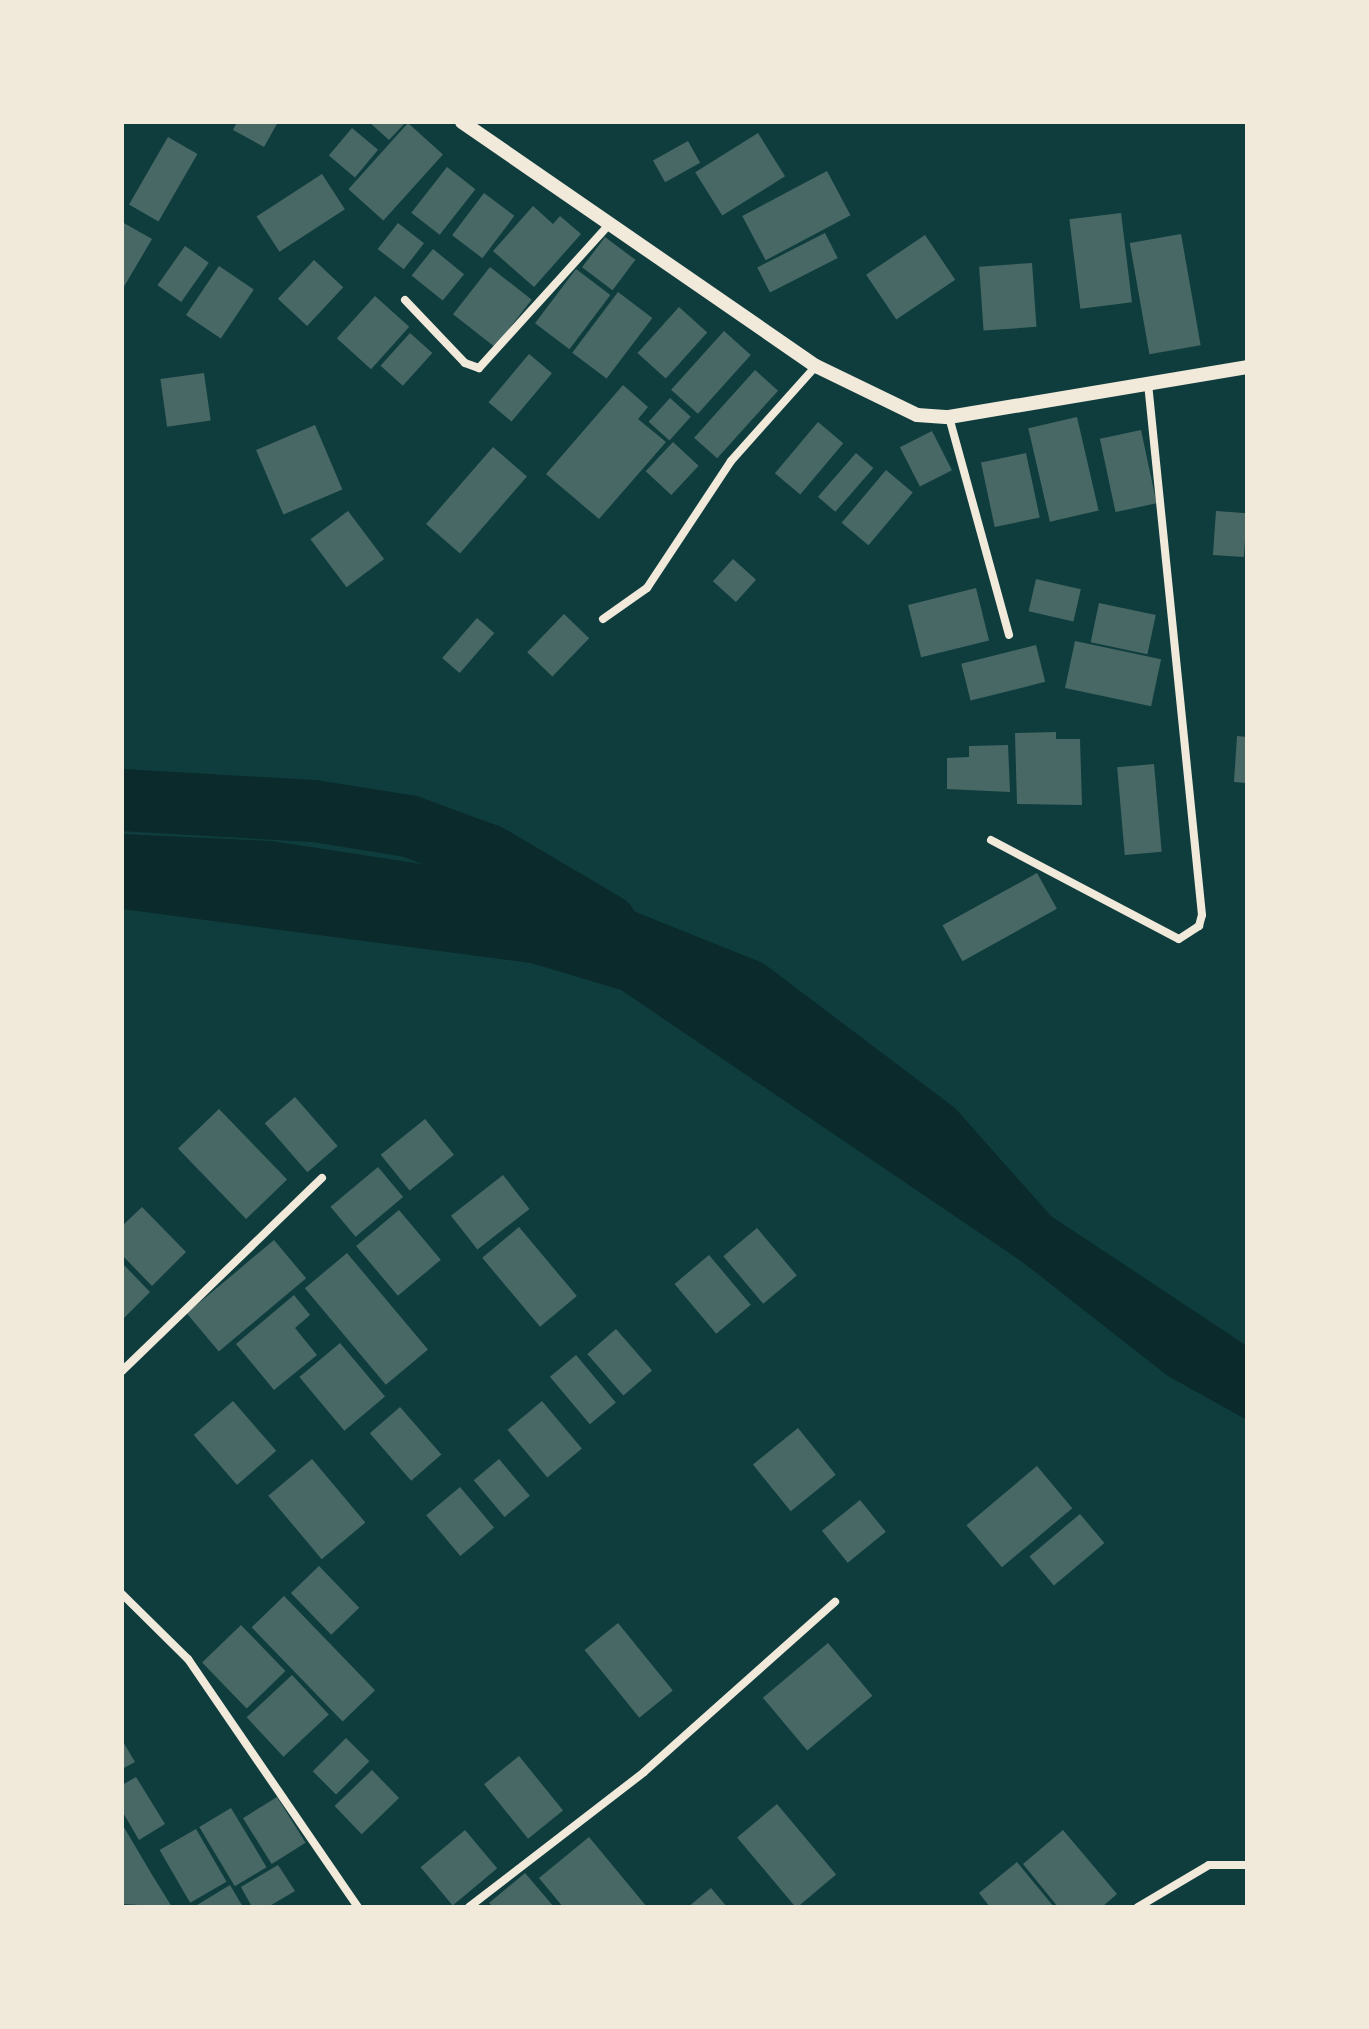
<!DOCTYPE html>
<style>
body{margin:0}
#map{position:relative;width:1369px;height:2029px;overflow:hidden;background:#0f3d3e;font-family:"Playfair Display",serif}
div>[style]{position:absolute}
.water>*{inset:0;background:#0a2a2b}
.river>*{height:62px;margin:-31px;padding:0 31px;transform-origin:31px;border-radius:31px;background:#0a2a2b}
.building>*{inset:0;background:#486865;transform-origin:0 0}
.minor>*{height:8px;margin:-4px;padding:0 4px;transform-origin:4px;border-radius:4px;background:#f1e9da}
.tertiary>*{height:14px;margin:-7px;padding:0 7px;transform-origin:7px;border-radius:7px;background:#f1e9da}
span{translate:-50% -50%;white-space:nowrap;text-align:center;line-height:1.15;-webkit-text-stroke:6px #f1e9da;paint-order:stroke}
.frame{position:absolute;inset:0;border:124px solid #f1e9da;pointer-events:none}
</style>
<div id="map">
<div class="water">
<i style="clip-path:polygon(122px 834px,272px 841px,576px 888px,763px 963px,955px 1108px,1051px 1216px,1247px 1346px,1247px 1420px,1168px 1376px,1021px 1261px,621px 990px,531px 963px,122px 909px)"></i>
</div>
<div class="river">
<i style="left:122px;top:800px;width:192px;rotate:3.3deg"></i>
<i style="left:314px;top:811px;width:96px;rotate:9deg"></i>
<i style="left:409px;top:826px;width:84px;rotate:20.2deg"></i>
<i style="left:488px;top:855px;width:138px;rotate:30.5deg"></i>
</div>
<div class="building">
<i style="clip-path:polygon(237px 122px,278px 122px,264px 147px,233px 130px)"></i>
<i style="clip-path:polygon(369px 122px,406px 122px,389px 140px)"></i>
<i style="left:408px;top:123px;width:47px;height:89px;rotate:42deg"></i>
<i style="left:352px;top:128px;width:34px;height:36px;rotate:40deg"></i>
<i style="left:758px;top:133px;width:51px;height:74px;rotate:58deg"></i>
<i style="left:168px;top:137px;width:34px;height:78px;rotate:30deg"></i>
<i style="left:688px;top:141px;width:25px;height:40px;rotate:61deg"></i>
<i style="left:447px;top:167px;width:36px;height:58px;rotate:38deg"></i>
<i style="left:827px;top:171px;width:50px;height:96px;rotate:62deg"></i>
<i style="left:322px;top:174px;width:42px;height:78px;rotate:57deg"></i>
<i style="left:484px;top:193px;width:38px;height:53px;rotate:37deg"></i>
<i style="clip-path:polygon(533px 206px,553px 224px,560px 216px,581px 234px,534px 287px,493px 251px)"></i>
<i style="left:1121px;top:213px;width:90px;height:52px;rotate:83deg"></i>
<i style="clip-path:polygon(122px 222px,152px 239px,122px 290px)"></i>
<i style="left:398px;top:223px;width:33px;height:33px;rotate:38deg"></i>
<i style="left:825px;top:233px;width:28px;height:76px;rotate:63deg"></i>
<i style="left:1181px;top:234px;width:113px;height:52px;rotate:80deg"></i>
<i style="left:925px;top:235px;width:54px;height:71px;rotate:56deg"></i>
<i style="left:605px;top:237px;width:38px;height:38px;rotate:37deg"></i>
<i style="left:185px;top:246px;width:29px;height:48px;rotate:35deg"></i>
<i style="left:433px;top:249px;width:40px;height:34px;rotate:39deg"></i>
<i style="left:314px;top:260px;width:40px;height:53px;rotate:43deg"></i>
<i style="left:1032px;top:263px;width:64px;height:53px;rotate:86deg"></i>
<i style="left:219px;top:266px;width:42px;height:59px;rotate:34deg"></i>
<i style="left:490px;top:267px;width:53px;height:60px;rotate:38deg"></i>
<i style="left:576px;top:269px;width:43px;height:68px;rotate:37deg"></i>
<i style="left:618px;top:292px;width:43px;height:76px;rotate:37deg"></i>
<i style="left:375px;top:296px;width:46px;height:57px;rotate:42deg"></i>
<i style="left:679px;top:307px;width:38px;height:62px;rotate:42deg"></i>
<i style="left:724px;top:331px;width:36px;height:79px;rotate:42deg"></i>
<i style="left:410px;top:333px;width:30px;height:44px;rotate:42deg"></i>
<i style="left:529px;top:354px;width:30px;height:63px;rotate:40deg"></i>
<i style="left:755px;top:370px;width:31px;height:91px;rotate:42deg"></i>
<i style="left:204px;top:373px;width:48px;height:44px;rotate:82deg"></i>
<i style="clip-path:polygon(623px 385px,648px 407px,638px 419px,666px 442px,599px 519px,546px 474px)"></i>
<i style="left:670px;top:398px;width:28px;height:32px;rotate:42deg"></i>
<i style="left:1077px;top:417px;width:96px;height:50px;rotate:77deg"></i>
<i style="left:818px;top:422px;width:33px;height:67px;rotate:40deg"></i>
<i style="left:315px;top:425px;width:70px;height:64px;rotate:67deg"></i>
<i style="left:1141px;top:430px;width:75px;height:42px;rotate:78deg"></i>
<i style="left:932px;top:431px;width:44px;height:36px;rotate:63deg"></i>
<i style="left:673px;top:442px;width:35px;height:40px;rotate:43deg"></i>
<i style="left:493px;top:447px;width:45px;height:102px;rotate:41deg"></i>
<i style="left:856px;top:453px;width:23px;height:58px;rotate:41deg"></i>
<i style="left:1026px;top:453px;width:66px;height:46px;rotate:78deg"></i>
<i style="left:886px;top:470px;width:35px;height:69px;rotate:40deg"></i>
<i style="left:348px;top:511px;width:60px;height:47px;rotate:53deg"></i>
<i style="left:1216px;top:511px;width:31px;height:44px;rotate:4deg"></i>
<i style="left:733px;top:559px;width:31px;height:30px;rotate:42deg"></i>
<i style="left:1036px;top:579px;width:46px;height:33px;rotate:13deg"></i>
<i style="left:976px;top:588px;width:54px;height:70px;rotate:76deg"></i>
<i style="left:1099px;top:603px;width:58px;height:40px;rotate:12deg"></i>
<i style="left:564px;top:614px;width:35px;height:53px;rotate:44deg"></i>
<i style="left:477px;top:618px;width:23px;height:53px;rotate:41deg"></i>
<i style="left:1075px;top:641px;width:88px;height:48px;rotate:12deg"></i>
<i style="left:1036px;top:645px;width:38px;height:77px;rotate:76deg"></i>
<i style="clip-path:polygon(1056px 732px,1056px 739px,1080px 739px,1082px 805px,1017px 804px,1015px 733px)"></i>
<i style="clip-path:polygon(1237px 736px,1247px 737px,1247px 783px,1234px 782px)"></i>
<i style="clip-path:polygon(1008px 745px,1010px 792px,947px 789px,947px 758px,969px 757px,969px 746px)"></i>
<i style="left:1154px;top:764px;width:88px;height:37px;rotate:85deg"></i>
<i style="left:1037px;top:873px;width:41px;height:108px;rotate:61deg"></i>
<i style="left:295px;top:1097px;width:65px;height:40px;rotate:49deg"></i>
<i style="left:219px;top:1109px;width:98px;height:57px;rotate:46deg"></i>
<i style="left:425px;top:1119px;width:46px;height:57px;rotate:51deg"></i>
<i style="left:378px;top:1167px;width:39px;height:62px;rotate:50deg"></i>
<i style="left:503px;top:1175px;width:43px;height:66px;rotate:52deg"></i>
<i style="clip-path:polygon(142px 1207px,186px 1252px,152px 1286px,122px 1255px,122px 1226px)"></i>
<i style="left:399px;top:1210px;width:65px;height:56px;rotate:50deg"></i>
<i style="left:519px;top:1227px;width:90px;height:48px;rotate:50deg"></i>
<i style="left:757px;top:1228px;width:62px;height:44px;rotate:50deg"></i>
<i style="left:274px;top:1240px;width:50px;height:114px;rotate:50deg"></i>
<i style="left:347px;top:1253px;width:126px;height:55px;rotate:50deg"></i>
<i style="left:709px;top:1255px;width:65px;height:45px;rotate:50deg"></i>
<i style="clip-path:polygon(122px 1263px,150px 1292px,122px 1320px)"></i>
<i style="clip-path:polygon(294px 1295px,310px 1315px,295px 1328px,317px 1355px,274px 1390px,236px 1344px)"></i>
<i style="left:616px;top:1329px;width:55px;height:38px;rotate:49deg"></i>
<i style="left:340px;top:1343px;width:70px;height:53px;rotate:50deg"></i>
<i style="left:576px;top:1355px;width:62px;height:34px;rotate:50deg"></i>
<i style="left:233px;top:1401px;width:66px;height:52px;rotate:49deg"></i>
<i style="left:542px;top:1401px;width:62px;height:45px;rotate:50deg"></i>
<i style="left:400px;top:1407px;width:63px;height:40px;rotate:49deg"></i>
<i style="left:798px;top:1428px;width:60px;height:58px;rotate:51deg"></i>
<i style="left:312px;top:1459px;width:83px;height:57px;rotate:50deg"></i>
<i style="left:499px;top:1459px;width:48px;height:33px;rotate:50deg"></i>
<i style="left:1037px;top:1466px;width:55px;height:92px;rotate:50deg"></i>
<i style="left:460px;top:1487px;width:53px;height:44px;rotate:50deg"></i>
<i style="left:860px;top:1500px;width:41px;height:49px;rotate:51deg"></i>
<i style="left:1080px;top:1514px;width:38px;height:66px;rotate:50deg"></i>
<i style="left:319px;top:1566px;width:58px;height:39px;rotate:46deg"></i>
<i style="left:284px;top:1596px;width:131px;height:45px;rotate:46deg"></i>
<i style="left:618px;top:1623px;width:87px;height:43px;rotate:51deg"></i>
<i style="left:241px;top:1625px;width:64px;height:54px;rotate:46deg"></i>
<i style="left:828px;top:1643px;width:69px;height:85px;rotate:50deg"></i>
<i style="left:292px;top:1675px;width:54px;height:62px;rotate:47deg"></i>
<i style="left:346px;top:1738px;width:33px;height:47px;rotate:45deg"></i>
<i style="clip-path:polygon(122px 1740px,135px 1762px,122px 1769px)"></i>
<i style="left:519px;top:1756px;width:70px;height:45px;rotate:51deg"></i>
<i style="left:372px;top:1770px;width:39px;height:52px;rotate:46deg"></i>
<i style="clip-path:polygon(136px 1777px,165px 1824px,139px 1840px,122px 1811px,122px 1785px)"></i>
<i style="left:277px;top:1797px;width:54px;height:40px;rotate:58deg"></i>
<i style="left:777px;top:1804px;width:92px;height:52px;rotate:50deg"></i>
<i style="left:231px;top:1808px;width:69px;height:37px;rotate:59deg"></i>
<i style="clip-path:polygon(122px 1824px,154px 1878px,172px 1907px,122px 1904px)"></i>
<i style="left:196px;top:1829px;width:61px;height:42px;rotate:60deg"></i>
<i style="left:465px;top:1830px;width:50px;height:58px;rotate:50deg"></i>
<i style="clip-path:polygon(1063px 1830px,1117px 1894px,1102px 1907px,1058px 1907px,1023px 1864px)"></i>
<i style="clip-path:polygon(589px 1837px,647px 1907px,563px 1907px,539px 1878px)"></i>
<i style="clip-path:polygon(1017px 1862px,1054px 1907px,990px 1907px,979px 1893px)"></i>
<i style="clip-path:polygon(278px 1865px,295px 1891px,268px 1907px,252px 1907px,241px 1887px)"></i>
<i style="clip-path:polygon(525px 1873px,554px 1907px,493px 1907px,489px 1903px)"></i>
<i style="clip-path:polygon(230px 1885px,243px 1907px,198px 1907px,197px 1905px)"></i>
<i style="clip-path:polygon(711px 1888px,727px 1907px,688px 1907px)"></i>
</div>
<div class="minor">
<i style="left:405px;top:300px;width:87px;rotate:46.4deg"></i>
<i style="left:465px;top:363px;width:15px;rotate:20deg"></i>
<i style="left:479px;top:368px;width:190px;rotate:-47.8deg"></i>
<i style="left:949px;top:417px;width:226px;rotate:74.6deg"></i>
<i style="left:603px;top:619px;width:54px;rotate:-35.2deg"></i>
<i style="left:647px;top:588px;width:152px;rotate:-56.5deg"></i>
<i style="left:731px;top:461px;width:127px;rotate:-48.2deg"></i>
<i style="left:991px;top:840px;width:212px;rotate:27.8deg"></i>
<i style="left:1179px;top:939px;width:24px;rotate:-33deg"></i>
<i style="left:1199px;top:926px;width:11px;rotate:-75deg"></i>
<i style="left:1202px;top:915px;width:535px;rotate:-95.8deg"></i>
<i style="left:122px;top:1371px;width:278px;rotate:-44deg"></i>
<i style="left:122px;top:1594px;width:93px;rotate:44.6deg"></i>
<i style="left:188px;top:1659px;width:301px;rotate:55.6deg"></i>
<i style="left:469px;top:1907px;width:221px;rotate:-37.6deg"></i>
<i style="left:644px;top:1772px;width:256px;rotate:-41.7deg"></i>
<i style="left:1138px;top:1907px;width:82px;rotate:-30.6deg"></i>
<i style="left:1209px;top:1865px;width:38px"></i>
</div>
<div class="tertiary">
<i style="left:462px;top:122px;width:430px;rotate:34.6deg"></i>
<i style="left:816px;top:366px;width:112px;rotate:25.9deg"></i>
<i style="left:917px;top:415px;width:32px;rotate:4deg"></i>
<i style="left:949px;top:417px;width:302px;rotate:-9.5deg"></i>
</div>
<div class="frame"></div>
</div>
